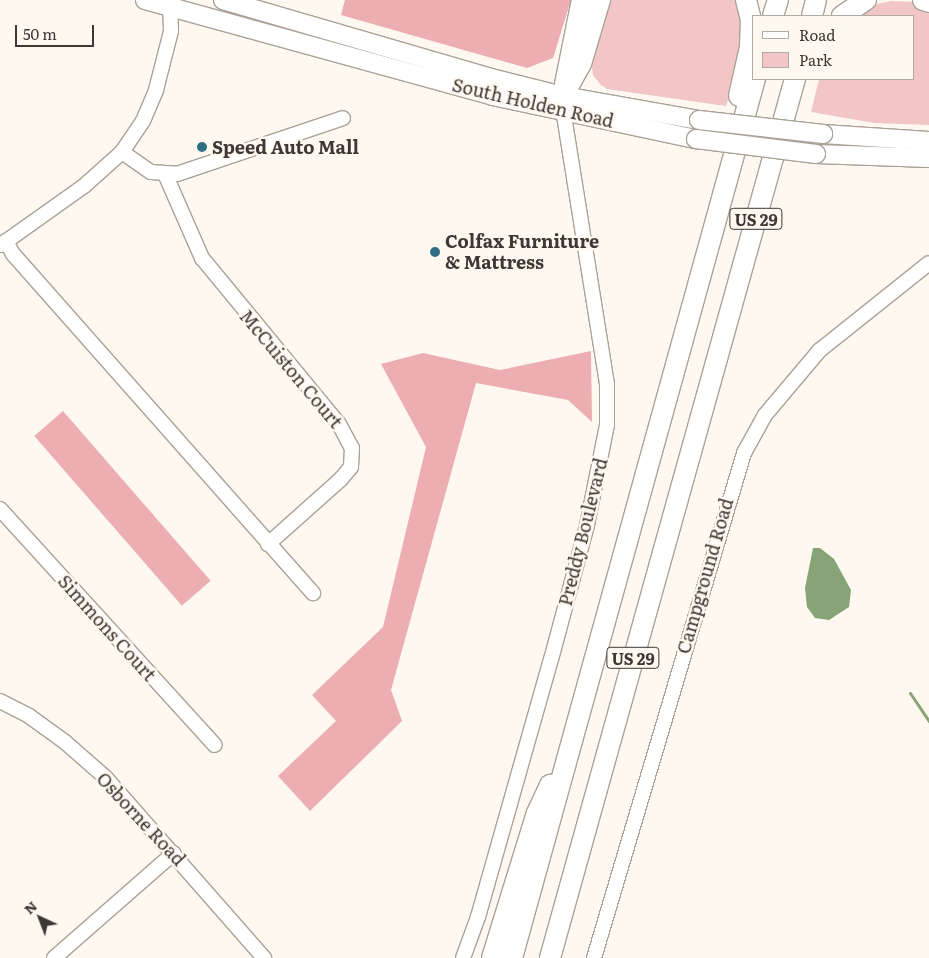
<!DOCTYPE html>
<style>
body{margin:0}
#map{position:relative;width:929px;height:958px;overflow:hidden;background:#fef8f0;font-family:Literata,serif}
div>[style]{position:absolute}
.green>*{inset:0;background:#f2c5c7}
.forest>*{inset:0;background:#ecaeb3;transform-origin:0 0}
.water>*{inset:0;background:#87a476}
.stream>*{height:3px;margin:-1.5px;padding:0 1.5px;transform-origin:1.5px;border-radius:1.5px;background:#87a476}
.roads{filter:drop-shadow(1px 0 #aaa296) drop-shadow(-1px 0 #aaa296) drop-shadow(0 1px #aaa296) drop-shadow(0 -1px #aaa296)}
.minor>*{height:14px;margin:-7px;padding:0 7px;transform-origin:7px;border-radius:7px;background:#fff}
.major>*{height:18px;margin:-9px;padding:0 9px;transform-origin:9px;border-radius:9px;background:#fff}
.highway>*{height:20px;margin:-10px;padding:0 10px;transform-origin:10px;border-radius:10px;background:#fff}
.bridges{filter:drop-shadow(1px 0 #aaa296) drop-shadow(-1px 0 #aaa296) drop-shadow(0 1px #aaa296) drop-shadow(0 -1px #aaa296)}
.major-bridge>*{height:18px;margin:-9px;padding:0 9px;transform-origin:9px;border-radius:9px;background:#fff}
.dots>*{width:14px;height:14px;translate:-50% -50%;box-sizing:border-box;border:2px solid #fef8f0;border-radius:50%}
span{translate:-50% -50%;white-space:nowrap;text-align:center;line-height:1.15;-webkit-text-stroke:5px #fef8f0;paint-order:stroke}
.shield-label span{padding:1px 4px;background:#fef8f0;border:1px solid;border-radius:4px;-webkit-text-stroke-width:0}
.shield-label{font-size:16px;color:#3c3833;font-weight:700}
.street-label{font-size:18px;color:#3c3833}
.poi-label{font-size:18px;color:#3c3833;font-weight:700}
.left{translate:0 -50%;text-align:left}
.legend{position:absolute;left:752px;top:15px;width:162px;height:65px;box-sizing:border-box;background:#fef8f0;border:1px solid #b0aba4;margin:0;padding:6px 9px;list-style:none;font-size:15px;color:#3c3833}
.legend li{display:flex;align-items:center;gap:10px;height:25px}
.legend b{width:25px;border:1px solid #b0aba4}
.north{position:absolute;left:15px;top:893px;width:50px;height:50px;-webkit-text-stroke:4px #fef8f0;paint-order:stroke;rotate:317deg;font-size:14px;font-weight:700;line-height:20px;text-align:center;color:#3c3833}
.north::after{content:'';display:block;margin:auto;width:18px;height:22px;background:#3c3833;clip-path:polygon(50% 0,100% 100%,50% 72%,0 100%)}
.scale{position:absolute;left:15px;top:25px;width:79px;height:22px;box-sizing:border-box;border:2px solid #3c3833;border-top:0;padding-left:6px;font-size:15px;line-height:18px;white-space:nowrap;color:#3c3833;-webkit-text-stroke:4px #fef8f0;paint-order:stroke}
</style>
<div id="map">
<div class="green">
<i style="clip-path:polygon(608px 0,739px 0,747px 35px,726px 106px,607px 89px,600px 84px,593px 75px,591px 60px)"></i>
<i style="clip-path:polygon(891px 1px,915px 2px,929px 9px,929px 125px,874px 123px,811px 112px,819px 79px,913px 79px,913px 16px,854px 16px,865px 7px)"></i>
</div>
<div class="forest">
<i style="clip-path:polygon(345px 0,571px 0,553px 58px,527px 68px,341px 15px)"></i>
<i style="clip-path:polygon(591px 351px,592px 422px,568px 400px,476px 383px,391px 690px,402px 721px,310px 811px,278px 776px,336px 721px,312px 695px,383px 627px,426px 447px,381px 364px,423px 353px,500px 370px)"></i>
<i style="left:63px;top:411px;width:225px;height:38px;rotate:49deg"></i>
</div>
<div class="water">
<i style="clip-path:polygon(813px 548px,820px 548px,834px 559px,851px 590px,849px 607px,829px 620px,815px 618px,807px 607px,805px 588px)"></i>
</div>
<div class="stream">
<i style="left:910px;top:693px;width:34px;rotate:56deg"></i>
</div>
<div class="roads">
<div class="minor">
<i style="left:122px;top:152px;width:35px;rotate:35deg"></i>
<i style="left:151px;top:172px;width:26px;rotate:4deg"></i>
<i style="left:177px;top:174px;width:175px;rotate:-18.6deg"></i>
<i style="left:166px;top:176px;width:90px;rotate:66.3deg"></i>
<i style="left:202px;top:258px;width:215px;rotate:50.5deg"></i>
<i style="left:339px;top:424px;width:27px;rotate:62deg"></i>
<i style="left:352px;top:448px;width:19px;rotate:93deg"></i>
<i style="left:351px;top:467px;width:16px;rotate:130deg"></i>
<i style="left:341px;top:479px;width:98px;rotate:138.3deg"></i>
<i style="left:6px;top:241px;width:15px;rotate:62deg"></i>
<i style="left:13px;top:254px;width:453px;rotate:48.5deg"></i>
<i style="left:1px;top:245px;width:102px;rotate:-35.4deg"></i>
<i style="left:84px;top:186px;width:51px;rotate:-41.8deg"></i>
<i style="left:122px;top:152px;width:37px;rotate:-56deg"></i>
<i style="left:143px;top:121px;width:34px;rotate:-67deg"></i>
<i style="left:156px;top:90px;width:61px;rotate:-75.7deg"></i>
<i style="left:171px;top:31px;width:31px;rotate:-92deg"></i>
<i style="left:0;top:509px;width:319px;rotate:47.7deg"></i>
<i style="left:0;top:701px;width:33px;rotate:27deg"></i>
<i style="left:29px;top:716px;width:44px;rotate:35.8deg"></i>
<i style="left:65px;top:742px;width:55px;rotate:41.3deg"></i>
<i style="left:106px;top:778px;width:240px;rotate:48.7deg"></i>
<i style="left:54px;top:958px;width:159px;rotate:-41.2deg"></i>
<i style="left:463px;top:958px;width:44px;rotate:-69.9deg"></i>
<i style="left:478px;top:917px;width:271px;rotate:-74.2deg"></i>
<i style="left:552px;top:656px;width:136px;rotate:-75deg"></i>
<i style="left:587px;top:525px;width:102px;rotate:-78.7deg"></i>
<i style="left:607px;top:425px;width:41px;rotate:-90deg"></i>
<i style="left:607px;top:384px;width:285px;rotate:-99.1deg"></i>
<i style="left:594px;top:958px;width:527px;rotate:-73.46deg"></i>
<i style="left:744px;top:453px;width:43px;rotate:-61.1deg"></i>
<i style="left:765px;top:415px;width:85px;rotate:-49.8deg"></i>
<i style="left:820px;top:350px;width:139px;rotate:-38.6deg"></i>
</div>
<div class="major">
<i style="left:145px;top:0;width:361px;rotate:15.4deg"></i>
<i style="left:493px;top:96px;width:208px;rotate:12deg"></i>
<i style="left:223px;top:0;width:279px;rotate:16.2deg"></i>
<i style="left:491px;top:78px;width:74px;rotate:14deg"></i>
<i style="left:563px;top:96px;width:138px;rotate:10deg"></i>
<i style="left:823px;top:134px;width:106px;rotate:3.8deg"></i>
<i style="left:816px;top:154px;width:113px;rotate:2deg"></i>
</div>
<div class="highway">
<i style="left:923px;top:0;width:6px;rotate:18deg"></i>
<i style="left:773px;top:16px;width:17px;rotate:-73deg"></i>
<i style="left:812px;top:16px;width:16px;rotate:-76deg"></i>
<i style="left:842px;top:16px;width:29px;rotate:-34deg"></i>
<i style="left:565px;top:84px;width:86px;rotate:-78.6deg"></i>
<i style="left:563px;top:96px;width:37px;rotate:-61deg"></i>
<i style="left:581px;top:64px;width:67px;rotate:-73.5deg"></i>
<i style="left:739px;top:96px;width:50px;rotate:-77.3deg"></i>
<i style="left:750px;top:47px;width:27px;rotate:-88deg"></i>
<i style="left:751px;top:20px;width:21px;rotate:-104deg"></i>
<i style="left:492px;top:958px;width:152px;rotate:-72.8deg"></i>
<i style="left:537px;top:813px;width:31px;rotate:-65deg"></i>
<i style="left:512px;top:958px;width:912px;rotate:-74.55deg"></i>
<i style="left:550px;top:958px;width:913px;rotate:-74.43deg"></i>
</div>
</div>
<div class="bridges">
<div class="major-bridge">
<i style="left:699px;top:120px;width:125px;rotate:6.4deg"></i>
<i style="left:696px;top:139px;width:121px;rotate:7.1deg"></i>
</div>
</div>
<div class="dots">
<i style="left:202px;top:147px;background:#306e84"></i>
<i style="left:435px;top:252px;background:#306e84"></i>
</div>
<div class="shield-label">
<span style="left:756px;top:219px">US 29</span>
<span style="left:633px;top:658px">US 29</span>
</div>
<div class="street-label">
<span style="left:533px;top:103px;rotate:13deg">South Holden Road</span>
<span style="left:291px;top:369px;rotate:50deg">McCuiston Court</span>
<span style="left:583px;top:532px;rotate:-76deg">Preddy Boulevard</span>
<span style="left:705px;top:576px;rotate:-74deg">Campground Road</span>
<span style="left:107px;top:628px;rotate:48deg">Simmons Court</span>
<span style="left:141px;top:819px;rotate:47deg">Osborne Road</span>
</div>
<div class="poi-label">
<span class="left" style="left:212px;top:147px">Speed Auto Mall</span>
<span class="left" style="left:445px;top:252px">Colfax Furniture<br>&amp; Mattress</span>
</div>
<ul class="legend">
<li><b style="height:6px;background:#fff"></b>Road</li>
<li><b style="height:14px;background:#f2c5c7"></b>Park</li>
</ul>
<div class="north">N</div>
<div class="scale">50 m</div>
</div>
